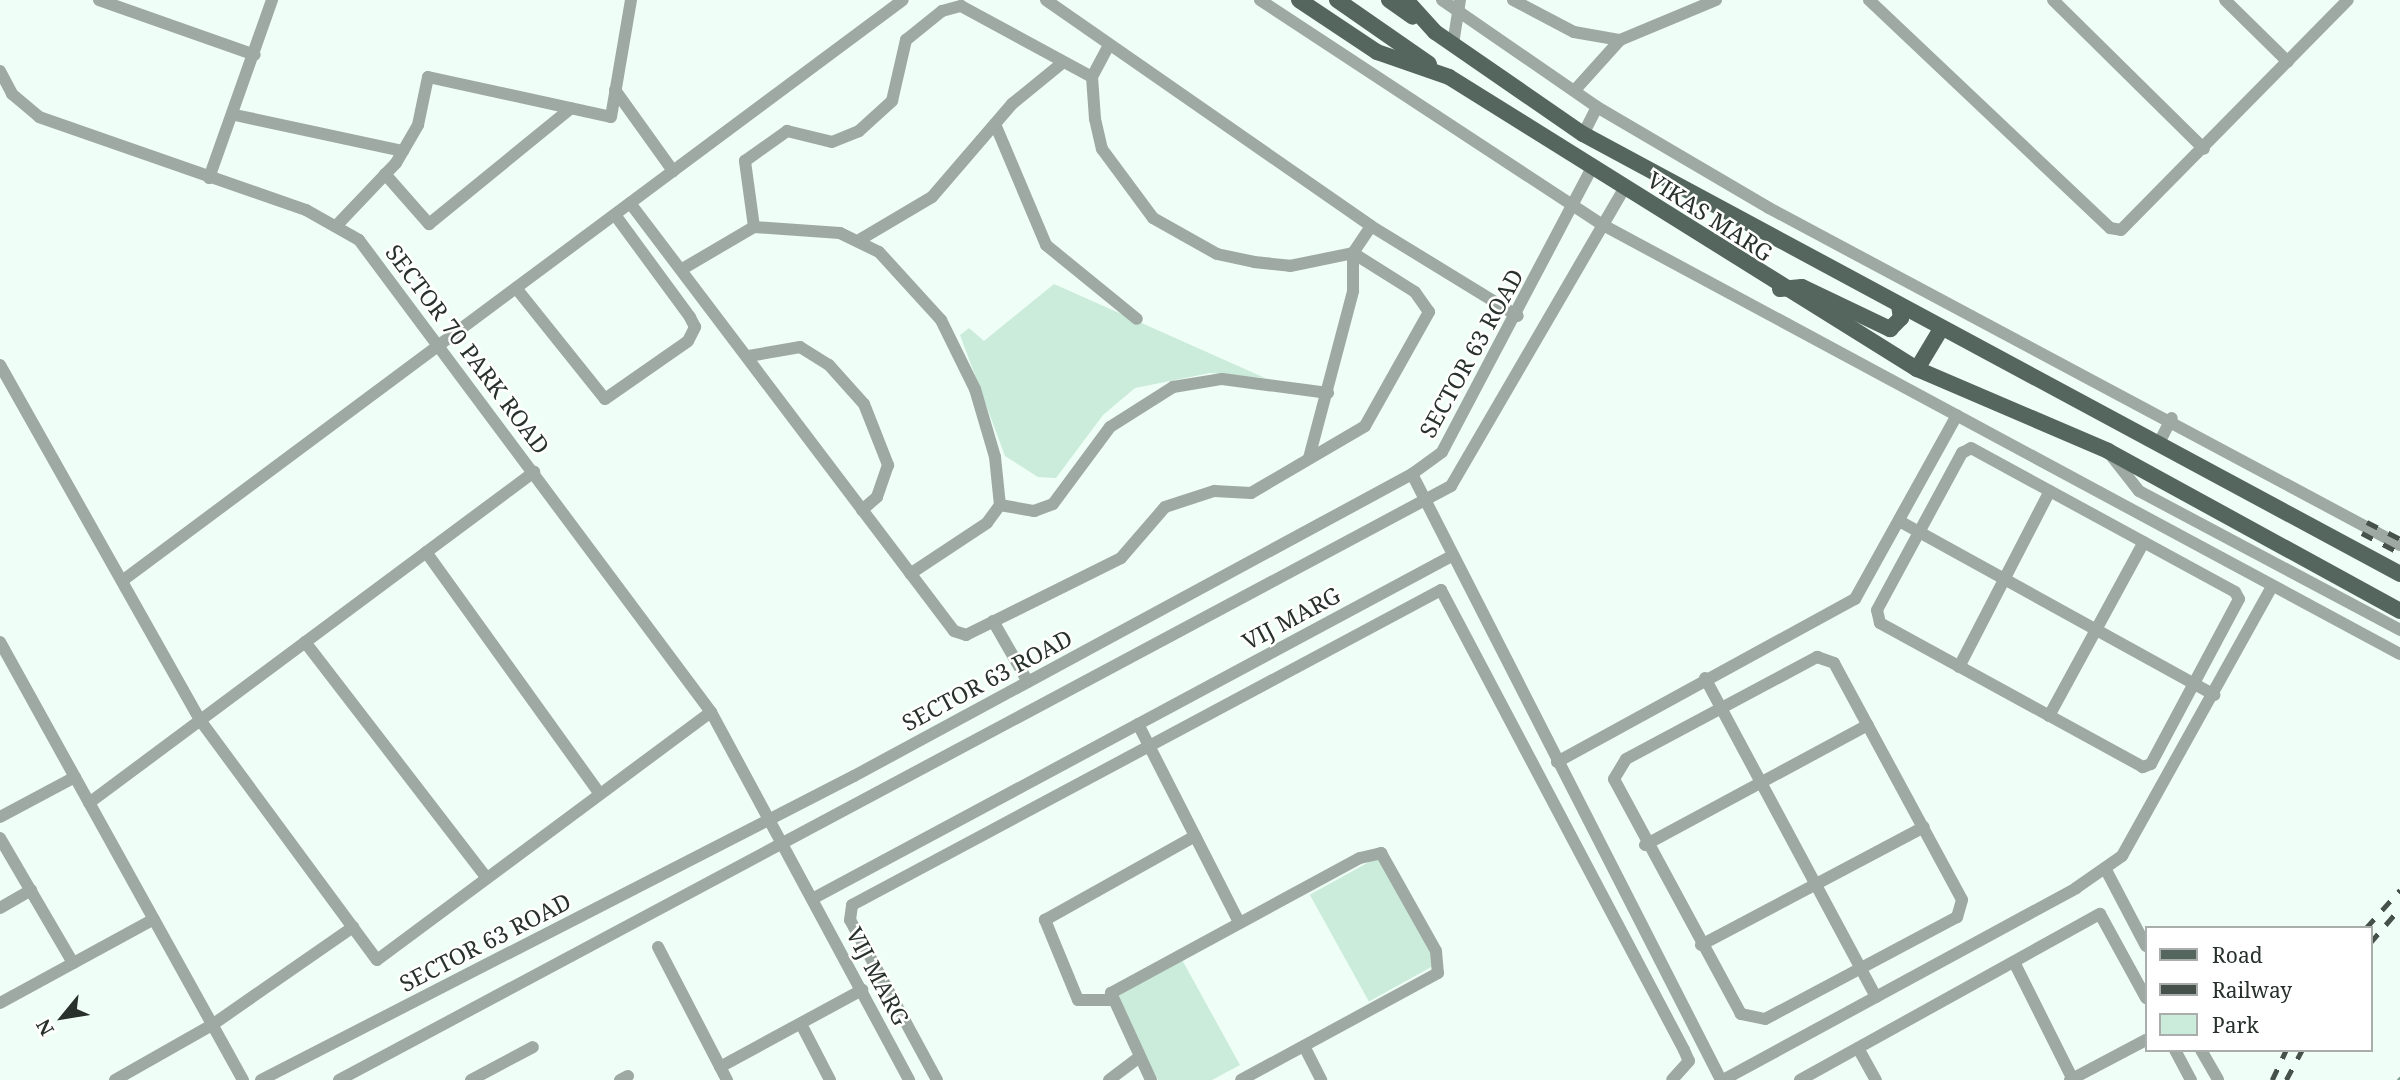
<!DOCTYPE html>
<style>
body{margin:0}
#map{position:relative;width:2400px;height:1080px;overflow:hidden;background:#effef6;font-family:"Noto Serif",serif}
div>[style]{position:absolute}
.green>*{inset:0;background:#cbecda;transform-origin:0 0}
.stream>*{height:4.5px;margin:-2.25px;padding:0 2.25px;transform-origin:2.25px;border-radius:2.25px;background:#82a492}
.minor>*{height:12px;margin:-6px;padding:0 6px;transform-origin:6px;border-radius:6px;background:#9fa9a3}
.major>*{height:16px;margin:-8px;padding:0 8px;transform-origin:8px;border-radius:8px;background:#54665d}
.rail>*{height:4.5px;margin-top:-2.25px;transform-origin:0;background:repeating-linear-gradient(90deg,#47514c 0 12px,transparent 0 24px)}
span{translate:-50% -50%;white-space:nowrap;text-align:center;line-height:1.15;-webkit-text-stroke:5px #fff;paint-order:stroke}
.street-label{font-size:23px;color:#28312c}
.legend{position:absolute;left:2145px;top:926px;width:228px;height:126px;box-sizing:border-box;background:#fff;border:2px solid #a9adab;margin:0;padding:9px 12px;list-style:none;font-size:21px;color:#28312c}
.legend li{display:flex;align-items:center;gap:14px;height:35px}
.legend b{width:35px;border:2px solid #a9adab}
.north{position:absolute;left:28px;top:982px;width:70px;height:70px;-webkit-text-stroke:5px #fff;paint-order:stroke;rotate:240deg;font-size:19px;font-weight:700;line-height:28px;text-align:center;color:#28312c}
.north::after{content:'';display:block;margin:auto;width:24px;height:32px;background:#28312c;clip-path:polygon(50% 0,100% 100%,50% 72%,0 100%)}
</style>
<div id="map">
<div class="green">
<i style="clip-path:polygon(1054px 284px,1265px 378px,1210px 373px,1135px 388px,1103px 415px,1056px 478px,1038px 477px,1005px 456px,960px 335px,969px 328px,984px 341px)"></i>
<i style="left:1378px;top:857px;width:122px;height:78px;rotate:61deg"></i>
<i style="clip-path:polygon(1181px 958px,1240px 1065px,1212px 1080px,1158px 1080px,1112px 996px)"></i>
</div>
<div class="stream">
<i style="left:2399px;top:1080px;width:1px;rotate:-45deg"></i>
</div>
<div class="minor">
<i style="left:99px;top:0;width:165px;rotate:19.4deg"></i>
<i style="left:1046px;top:0;width:396px;rotate:34.8deg"></i>
<i style="left:1371px;top:226px;width:172px;rotate:31.5deg"></i>
<i style="left:1260px;top:0;width:410px;rotate:33.3deg"></i>
<i style="left:1603px;top:225px;width:905px;rotate:28.29deg"></i>
<i style="left:1442px;top:0;width:188px;rotate:34.6deg"></i>
<i style="left:1597px;top:107px;width:30px;rotate:117deg"></i>
<i style="left:1513px;top:0;width:69px;rotate:27.7deg"></i>
<i style="left:1574px;top:32px;width:47px;rotate:9.9deg"></i>
<i style="left:1620px;top:40px;width:104px;rotate:-22.6deg"></i>
<i style="left:1869px;top:0;width:332px;rotate:43.4deg"></i>
<i style="left:2110px;top:228px;width:11px;rotate:10deg"></i>
<i style="left:2121px;top:230px;width:323px;rotate:-45.4deg"></i>
<i style="left:2053px;top:0;width:212px;rotate:44.6deg"></i>
<i style="left:2225px;top:0;width:88px;rotate:44.5deg"></i>
<i style="left:1453px;top:44px;width:45px;rotate:-81deg"></i>
<i style="left:1109px;top:45px;width:36px;rotate:118deg"></i>
<i style="left:1092px;top:77px;width:42px;rotate:85.9deg"></i>
<i style="left:1095px;top:119px;width:31px;rotate:77deg"></i>
<i style="left:1102px;top:149px;width:86px;rotate:53.5deg"></i>
<i style="left:1153px;top:218px;width:73px;rotate:29.4deg"></i>
<i style="left:1217px;top:254px;width:38px;rotate:12deg"></i>
<i style="left:1254px;top:262px;width:36px;rotate:6deg"></i>
<i style="left:1290px;top:266px;width:64px;rotate:-11.7deg"></i>
<i style="left:0;top:71px;width:26px;rotate:62deg"></i>
<i style="left:12px;top:94px;width:35px;rotate:40deg"></i>
<i style="left:39px;top:117px;width:283px;rotate:19.2deg"></i>
<i style="left:306px;top:210px;width:61px;rotate:29.5deg"></i>
<i style="left:359px;top:240px;width:589px;rotate:53.29deg"></i>
<i style="left:711px;top:712px;width:418px;rotate:61.7deg"></i>
<i style="left:615px;top:90px;width:100px;rotate:54.4deg"></i>
<i style="left:1575px;top:90px;width:67px;rotate:-48deg"></i>
<i style="left:1597px;top:107px;width:199px;rotate:30.4deg"></i>
<i style="left:1769px;top:208px;width:715px;rotate:28.11deg"></i>
<i style="left:235px;top:115px;width:172px;rotate:12.1deg"></i>
<i style="left:995px;top:124px;width:131px;rotate:67.1deg"></i>
<i style="left:1046px;top:245px;width:117px;rotate:39.1deg"></i>
<i style="left:385px;top:174px;width:67px;rotate:48.7deg"></i>
<i style="left:429px;top:224px;width:183px;rotate:-39.2deg"></i>
<i style="left:209px;top:178px;width:189px;rotate:-70.5deg"></i>
<i style="left:630px;top:203px;width:537px;rotate:52.87deg"></i>
<i style="left:954px;top:631px;width:13px;rotate:18deg"></i>
<i style="left:966px;top:635px;width:173px;rotate:-26.4deg"></i>
<i style="left:1121px;top:558px;width:67px;rotate:-49.2deg"></i>
<i style="left:1165px;top:507px;width:52px;rotate:-18.1deg"></i>
<i style="left:1214px;top:491px;width:37px;rotate:3deg"></i>
<i style="left:1251px;top:493px;width:132px;rotate:-30.4deg"></i>
<i style="left:1365px;top:426px;width:131px;rotate:-60.7deg"></i>
<i style="left:1429px;top:312px;width:24px;rotate:-125deg"></i>
<i style="left:1415px;top:292px;width:73px;rotate:-147.8deg"></i>
<i style="left:338px;top:224px;width:84px;rotate:-46.4deg"></i>
<i style="left:396px;top:163px;width:44px;rotate:-59.9deg"></i>
<i style="left:418px;top:125px;width:49px;rotate:-78.2deg"></i>
<i style="left:428px;top:77px;width:187px;rotate:12.3deg"></i>
<i style="left:611px;top:117px;width:119px;rotate:-80.3deg"></i>
<i style="left:754px;top:227px;width:67px;rotate:-97.8deg"></i>
<i style="left:745px;top:161px;width:52px;rotate:-35.5deg"></i>
<i style="left:787px;top:131px;width:46px;rotate:13.7deg"></i>
<i style="left:832px;top:142px;width:29px;rotate:-22deg"></i>
<i style="left:859px;top:131px;width:45px;rotate:-42.3deg"></i>
<i style="left:892px;top:101px;width:63px;rotate:-77.1deg"></i>
<i style="left:906px;top:40px;width:46px;rotate:-38.9deg"></i>
<i style="left:942px;top:11px;width:20px;rotate:-15deg"></i>
<i style="left:961px;top:6px;width:149px;rotate:28.5deg"></i>
<i style="left:861px;top:239px;width:82px;rotate:-30.6deg"></i>
<i style="left:932px;top:197px;width:123px;rotate:-49.3deg"></i>
<i style="left:1012px;top:104px;width:63px;rotate:-39.2deg"></i>
<i style="left:684px;top:268px;width:81px;rotate:-30.4deg"></i>
<i style="left:754px;top:227px;width:86px;rotate:4deg"></i>
<i style="left:840px;top:233px;width:43px;rotate:26deg"></i>
<i style="left:879px;top:252px;width:92px;rotate:47.6deg"></i>
<i style="left:941px;top:320px;width:77px;rotate:63.8deg"></i>
<i style="left:975px;top:389px;width:71px;rotate:73.6deg"></i>
<i style="left:995px;top:457px;width:48px;rotate:84.1deg"></i>
<i style="left:1000px;top:505px;width:22px;rotate:126deg"></i>
<i style="left:987px;top:523px;width:92px;rotate:146.5deg"></i>
<i style="left:516px;top:288px;width:142px;rotate:51.3deg"></i>
<i style="left:605px;top:399px;width:101px;rotate:-34.9deg"></i>
<i style="left:688px;top:341px;width:16px;rotate:-63deg"></i>
<i style="left:695px;top:327px;width:11px;rotate:-117deg"></i>
<i style="left:690px;top:317px;width:127px;rotate:-126.3deg"></i>
<i style="left:749px;top:356px;width:52px;rotate:-10deg"></i>
<i style="left:800px;top:347px;width:34px;rotate:32deg"></i>
<i style="left:829px;top:365px;width:52px;rotate:48.1deg"></i>
<i style="left:864px;top:404px;width:66px;rotate:68.5deg"></i>
<i style="left:888px;top:465px;width:34px;rotate:109deg"></i>
<i style="left:877px;top:497px;width:20px;rotate:139deg"></i>
<i style="left:0;top:365px;width:407px;rotate:60.6deg"></i>
<i style="left:200px;top:720px;width:298px;rotate:53.6deg"></i>
<i style="left:377px;top:960px;width:416px;rotate:-36.6deg"></i>
<i style="left:2159px;top:443px;width:28px;rotate:-63deg"></i>
<i style="left:1971px;top:448px;width:301px;rotate:28.6deg"></i>
<i style="left:2235px;top:592px;width:8px;rotate:60deg"></i>
<i style="left:2239px;top:599px;width:187px;rotate:118.1deg"></i>
<i style="left:2151px;top:764px;width:9px;rotate:159deg"></i>
<i style="left:2143px;top:767px;width:300px;rotate:-151.3deg"></i>
<i style="left:1880px;top:623px;width:13px;rotate:-103deg"></i>
<i style="left:1877px;top:610px;width:179px;rotate:-61.6deg"></i>
<i style="left:1962px;top:453px;width:10px;rotate:-29deg"></i>
<i style="left:2110px;top:454px;width:47px;rotate:51.9deg"></i>
<i style="left:2139px;top:491px;width:296px;rotate:28deg"></i>
<i style="left:1309px;top:458px;width:173px;rotate:-75.2deg"></i>
<i style="left:1353px;top:291px;width:38px;rotate:-90deg"></i>
<i style="left:1353px;top:253px;width:32px;rotate:-56deg"></i>
<i style="left:1412px;top:474px;width:680px;rotate:62.98deg"></i>
<i style="left:1000px;top:505px;width:35px;rotate:10deg"></i>
<i style="left:1034px;top:511px;width:20px;rotate:-20deg"></i>
<i style="left:1053px;top:504px;width:96px;rotate:-53.5deg"></i>
<i style="left:1110px;top:427px;width:75px;rotate:-32.4deg"></i>
<i style="left:1173px;top:387px;width:50px;rotate:-9.3deg"></i>
<i style="left:1222px;top:379px;width:107px;rotate:7.5deg"></i>
<i style="left:1901px;top:522px;width:358px;rotate:28.9deg"></i>
<i style="left:426px;top:552px;width:298px;rotate:54.3deg"></i>
<i style="left:122px;top:581px;width:973px;rotate:-36.65deg"></i>
<i style="left:993px;top:621px;width:70px;rotate:60.2deg"></i>
<i style="left:0;top:642px;width:501px;rotate:60.98deg"></i>
<i style="left:305px;top:642px;width:298px;rotate:52.4deg"></i>
<i style="left:1817px;top:657px;width:18px;rotate:19deg"></i>
<i style="left:1834px;top:663px;width:269px;rotate:61.6deg"></i>
<i style="left:1962px;top:900px;width:18px;rotate:106deg"></i>
<i style="left:1957px;top:917px;width:217px;rotate:152deg"></i>
<i style="left:1765px;top:1019px;width:25px;rotate:-168deg"></i>
<i style="left:1741px;top:1014px;width:267px;rotate:-118.4deg"></i>
<i style="left:1614px;top:779px;width:23px;rotate:-59deg"></i>
<i style="left:1626px;top:759px;width:217px;rotate:-28.1deg"></i>
<i style="left:1959px;top:667px;width:198px;rotate:-62.7deg"></i>
<i style="left:1705px;top:678px;width:362px;rotate:61.8deg"></i>
<i style="left:2049px;top:716px;width:198px;rotate:-61.4deg"></i>
<i style="left:1138px;top:724px;width:222px;rotate:63deg"></i>
<i style="left:1557px;top:762px;width:340px;rotate:-28.7deg"></i>
<i style="left:1855px;top:599px;width:210px;rotate:-61deg"></i>
<i style="left:89px;top:803px;width:555px;rotate:-36.64deg"></i>
<i style="left:0;top:817px;width:85px;rotate:-28.1deg"></i>
<i style="left:0;top:838px;width:145px;rotate:59.7deg"></i>
<i style="left:1645px;top:845px;width:253px;rotate:-28.3deg"></i>
<i style="left:2105px;top:868px;width:88px;rotate:62.3deg"></i>
<i style="left:814px;top:898px;width:722px;rotate:-28.2deg"></i>
<i style="left:0;top:908px;width:36px;rotate:-30deg"></i>
<i style="left:1701px;top:945px;width:252px;rotate:-27.9deg"></i>
<i style="left:658px;top:947px;width:150px;rotate:62.6deg"></i>
<i style="left:2014px;top:962px;width:132px;rotate:63.4deg"></i>
<i style="left:1110px;top:1000px;width:32px;rotate:180deg"></i>
<i style="left:1078px;top:1000px;width:87px;rotate:-112.4deg"></i>
<i style="left:1045px;top:920px;width:172px;rotate:-29.2deg"></i>
<i style="left:0;top:1003px;width:175px;rotate:-28.6deg"></i>
<i style="left:801px;top:1024px;width:63px;rotate:62.6deg"></i>
<i style="left:1304px;top:1046px;width:38px;rotate:63deg"></i>
<i style="left:1858px;top:1048px;width:37px;rotate:61deg"></i>
<i style="left:2175px;top:1050px;width:34px;rotate:62deg"></i>
<i style="left:2201px;top:1050px;width:34px;rotate:60deg"></i>
<i style="left:720px;top:1067px;width:162px;rotate:-28.5deg"></i>
<i style="left:115px;top:1080px;width:112px;rotate:-29.6deg"></i>
<i style="left:212px;top:1025px;width:172px;rotate:-34.8deg"></i>
<i style="left:261px;top:1080px;width:666px;rotate:-27.14deg"></i>
<i style="left:854px;top:776px;width:634px;rotate:-28.42deg"></i>
<i style="left:1412px;top:474px;width:37px;rotate:-36deg"></i>
<i style="left:1442px;top:452px;width:320px;rotate:-62.2deg"></i>
<i style="left:339px;top:1080px;width:1261px;rotate:-28.11deg"></i>
<i style="left:1451px;top:486px;width:346px;rotate:-59.8deg"></i>
<i style="left:471px;top:1080px;width:70px;rotate:-28deg"></i>
<i style="left:620px;top:1080px;width:9px;rotate:-27deg"></i>
<i style="left:937px;top:1080px;width:182px;rotate:-118.5deg"></i>
<i style="left:850px;top:920px;width:15px;rotate:-82deg"></i>
<i style="left:852px;top:905px;width:668px;rotate:-28.14deg"></i>
<i style="left:1441px;top:590px;width:520px;rotate:62.15deg"></i>
<i style="left:1684px;top:1050px;width:12px;rotate:66deg"></i>
<i style="left:1689px;top:1061px;width:25px;rotate:132deg"></i>
<i style="left:1109px;top:1080px;width:38px;rotate:-37deg"></i>
<i style="left:1151px;top:1080px;width:96px;rotate:-114.7deg"></i>
<i style="left:1111px;top:993px;width:283px;rotate:-28.5deg"></i>
<i style="left:1360px;top:858px;width:22px;rotate:-13deg"></i>
<i style="left:1381px;top:853px;width:112px;rotate:60.7deg"></i>
<i style="left:1436px;top:951px;width:22px;rotate:85deg"></i>
<i style="left:1438px;top:973px;width:224px;rotate:151.5deg"></i>
<i style="left:1723px;top:1080px;width:402px;rotate:-28.5deg"></i>
<i style="left:2076px;top:888px;width:56px;rotate:-34.8deg"></i>
<i style="left:2122px;top:856px;width:308px;rotate:-60.9deg"></i>
<i style="left:1800px;top:1080px;width:343px;rotate:-29deg"></i>
<i style="left:2100px;top:914px;width:96px;rotate:61.3deg"></i>
<i style="left:2070px;top:1080px;width:86px;rotate:-27.8deg"></i>
</div>
<div class="major">
<i style="left:1299px;top:0;width:94px;rotate:33.7deg"></i>
<i style="left:1377px;top:52px;width:76px;rotate:19.1deg"></i>
<i style="left:1449px;top:77px;width:552px;rotate:31.96deg"></i>
<i style="left:1917px;top:369px;width:208px;rotate:23.2deg"></i>
<i style="left:2108px;top:451px;width:333px;rotate:28.7deg"></i>
<i style="left:1337px;top:0;width:112px;rotate:34.8deg"></i>
<i style="left:1389px;top:0;width:29px;rotate:35deg"></i>
<i style="left:1406px;top:0;width:43px;rotate:47.8deg"></i>
<i style="left:1435px;top:32px;width:180px;rotate:34.6deg"></i>
<i style="left:1583px;top:134px;width:928px;rotate:28.3deg"></i>
<i style="left:1780px;top:289px;width:22px;rotate:-5deg"></i>
<i style="left:1802px;top:287px;width:98px;rotate:25.5deg"></i>
<i style="left:1890px;top:329px;width:16px;rotate:-45deg"></i>
<i style="left:1901px;top:318px;width:13px;rotate:-99deg"></i>
<i style="left:1917px;top:369px;width:47px;rotate:-59deg"></i>
</div>
<div class="rail">
<i style="left:2367px;top:522px;width:37px;rotate:27deg"></i>
<i style="left:2362px;top:533px;width:43px;rotate:27.8deg"></i>
<i style="left:2366px;top:928px;width:51px;rotate:-48.2deg"></i>
<i style="left:2370px;top:943px;width:46px;rotate:-49.4deg"></i>
<i style="left:2272px;top:1080px;width:33px;rotate:-65deg"></i>
<i style="left:2286px;top:1080px;width:34px;rotate:-62deg"></i>
</div>
<div class="street-label">
<span style="left:1710px;top:216px;rotate:33deg">VIKAS MARG</span>
<span style="left:468px;top:349px;rotate:53deg">SECTOR 70 PARK ROAD</span>
<span style="left:1471px;top:353px;rotate:-61deg">SECTOR 63 ROAD</span>
<span style="left:1291px;top:618px;rotate:-28deg">VIJ MARG</span>
<span style="left:987px;top:680px;rotate:-28deg">SECTOR 63 ROAD</span>
<span style="left:485px;top:942px;rotate:-27deg">SECTOR 63 ROAD</span>
<span style="left:878px;top:976px;rotate:62deg">VIJ MARG</span>
</div>
<ul class="legend">
<li><b style="height:9px;background:#54665d"></b>Road</li>
<li><b style="height:9px;background:#47514c"></b>Railway</li>
<li><b style="height:19px;background:#cbecda"></b>Park</li>
</ul>
<div class="north">N</div>
</div>
